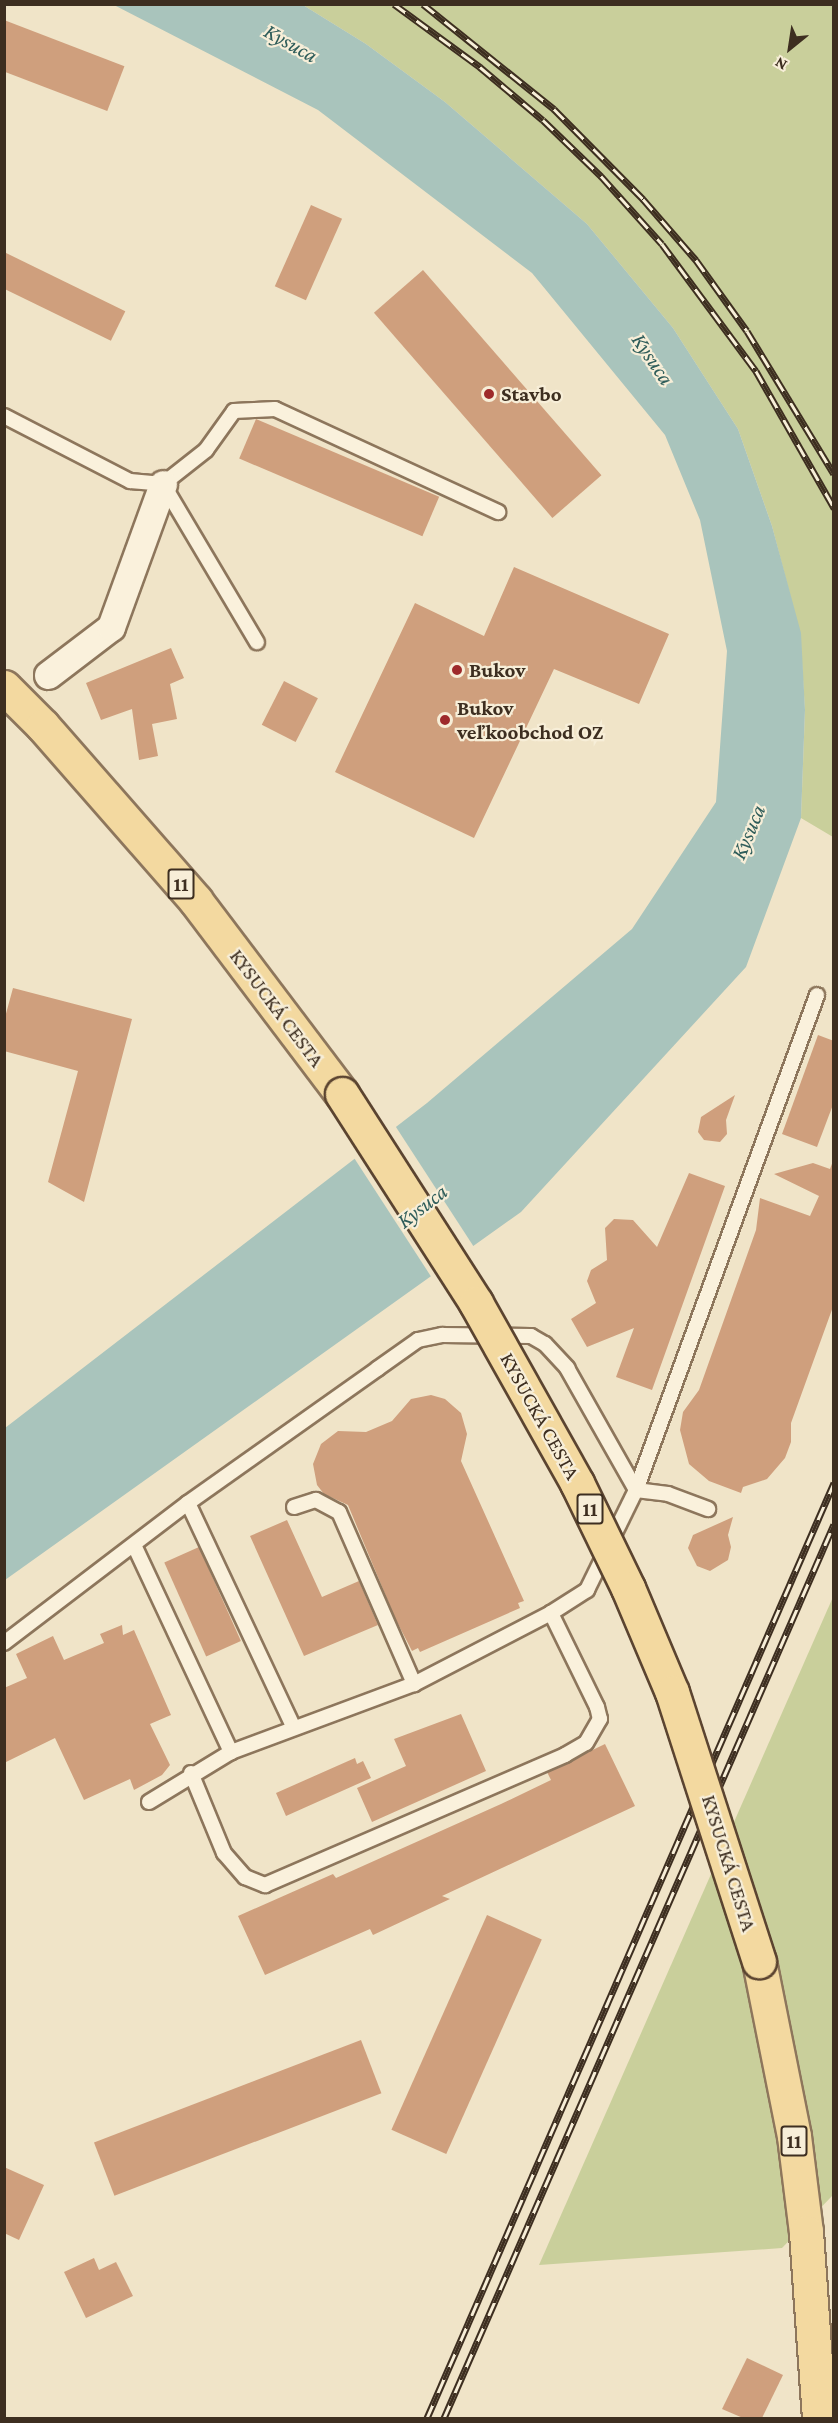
<!DOCTYPE html>
<meta charset="utf-8">
<style>
body{margin:0}
#map{position:relative;width:838px;height:2423px;overflow:hidden;background:#f0e4c8;font-family:"Crimson Pro",serif}
div>[style]{position:absolute}
.green>*{inset:0;background:#c9cf9b}
.water>*{inset:0;background:#a9c4bc}
.pier>*{inset:0;background:#f0e4c8;transform-origin:0 0}
.building>*{inset:0;background:#cf9f7d;transform-origin:0 0}
.street-tunnel>*{height:27px;margin-top:-13.5px;transform-origin:0;background:repeating-linear-gradient(90deg,#ccc0a6 0 27px,transparent 0 41px)}
.roads{filter:drop-shadow(2px 0 #8d765c) drop-shadow(-2px 0 #8d765c) drop-shadow(0 2px #8d765c) drop-shadow(0 -2px #8d765c)}
.lane>*{height:14px;margin:-7px;padding:0 7px;transform-origin:7px;border-radius:7px;background:#faf1dc}
.street>*{height:27px;margin:-13.5px;padding:0 13.5px;transform-origin:13.5px;border-radius:13.5px;background:#faf1dc}
.primary>*{height:33px;margin:-16.5px;padding:0 16.5px;transform-origin:16.5px;border-radius:16.5px;background:#f3d9a0}
.rail>*{height:7px;margin-top:-3.5px;transform-origin:0;background:repeating-linear-gradient(90deg,#f7eed8 0 14px,#3d2e20 0 28px);box-sizing:border-box;border-block:2px solid #3d2e20}
.bridges{filter:drop-shadow(2px 0 #5b4430) drop-shadow(-2px 0 #5b4430) drop-shadow(0 2px #5b4430) drop-shadow(0 -2px #5b4430)}
.primary-bridge>*{height:33px;margin:-16.5px;padding:0 16.5px;transform-origin:16.5px;border-radius:16.5px;background:#f3d9a0}
.dots>*{width:16px;height:16px;translate:-50% -50%;box-sizing:border-box;border:3px solid #f7eed8;border-radius:50%}
span{translate:-50% -50%;white-space:nowrap;text-align:center;line-height:1.15;-webkit-text-stroke:4.5px #f7eed8;paint-order:stroke}
.shield-label span{padding:2px 4px;background:#f7eed8;border:2px solid;border-radius:4px;-webkit-text-stroke-width:0}
.shield-label{font-size:20px;color:#3d2e20;font-weight:700}
.poi-label{font-size:21px;color:#3d2e20;font-weight:700}
.left{translate:0 -50%;text-align:left}
.street-label{font-size:21px;color:#3d2e20}
.water-label{font-size:22px;color:#2f5d5a;font-style:italic}
.frame{position:absolute;inset:0;border:6px solid #3d2e20;pointer-events:none}
.north{position:absolute;left:760px;top:18px;width:60px;height:60px;-webkit-text-stroke:4px #f7eed8;paint-order:stroke;rotate:210deg;font-size:16px;font-weight:700;line-height:24px;text-align:center;color:#3d2e20}
.north::after{content:'';display:block;margin:auto;width:21px;height:27px;background:#3d2e20;clip-path:polygon(50% 0,100% 100%,50% 72%,0 100%)}
</style>
<div id="map">
<div class="green">
<i style="clip-path:polygon(303px 5px,833px 5px,833px 837px,801px 818px,805px 710px,800px 633px,772px 526px,738px 429px,673px 328px,587px 224px,445px 102px,366px 44px)"></i>
<i style="clip-path:polygon(833px 1597px,833px 2195px,782px 2248px,539px 2265px)"></i>
</div>
<div class="water">
<i style="clip-path:polygon(114px 5px,303px 5px,366px 44px,445px 102px,587px 224px,673px 328px,738px 429px,772px 526px,801px 633px,805px 710px,801px 818px,746px 967px,521px 1212px,5px 1580px,5px 1428px,427px 1103px,632px 929px,716px 802px,727px 651px,700px 520px,665px 435px,532px 273px,318px 110px)"></i>
</div>
<div class="pier">
<i style="left:394px;top:1124px;width:148px;height:52px;rotate:57deg"></i>
</div>
<div class="building">
<i style="left:4px;top:20px;width:129px;height:48px;rotate:21deg"></i>
<i style="left:311px;top:205px;width:34px;height:89px;rotate:24deg"></i>
<i style="left:4px;top:252px;width:135px;height:33px;rotate:26deg"></i>
<i style="left:423px;top:270px;width:272px;height:65px;rotate:49deg"></i>
<i style="left:256px;top:419px;width:199px;height:43px;rotate:23deg"></i>
<i style="clip-path:polygon(514px 567px,669px 634px,639px 704px,554px 669px,474px 838px,335px 772px,415px 603px,484px 636px)"></i>
<i style="clip-path:polygon(171px 648px,184px 678px,170px 684px,177px 719px,152px 724px,158px 756px,139px 760px,132px 709px,101px 720px,86px 683px)"></i>
<i style="left:284px;top:681px;width:38px;height:49px;rotate:27deg"></i>
<i style="clip-path:polygon(13px 988px,132px 1019px,84px 1202px,48px 1182px,78px 1071px,4px 1051px,4px 1021px)"></i>
<i style="clip-path:polygon(818px 1035px,834px 1041px,834px 1102px,817px 1147px,782px 1134px)"></i>
<i style="clip-path:polygon(735px 1095px,726px 1120px,727px 1134px,720px 1142px,704px 1140px,698px 1132px,701px 1117px)"></i>
<i style="clip-path:polygon(833px 1161px,834px 1304px,791px 1423px,791px 1442px,785px 1458px,767px 1479px,743px 1487px,741px 1493px,709px 1481px,689px 1464px,680px 1430px,683px 1412px,699px 1390px,756px 1230px,760px 1198px,810px 1216px,819px 1196px,774px 1174px,813px 1163px,830px 1169px)"></i>
<i style="clip-path:polygon(689px 1173px,725px 1186px,652px 1390px,616px 1377px,634px 1328px,587px 1347px,571px 1319px,596px 1303px,587px 1281px,591px 1270px,607px 1260px,605px 1228px,614px 1219px,633px 1220px,657px 1247px)"></i>
<i style="clip-path:polygon(431px 1395px,445px 1399px,461px 1413px,467px 1434px,461px 1461px,524px 1601px,518px 1603px,520px 1608px,420px 1652px,418px 1648px,412px 1651px,395px 1618px,348px 1505px,324px 1494px,317px 1485px,313px 1464px,321px 1444px,338px 1431px,366px 1432px,392px 1421px,411px 1399px)"></i>
<i style="clip-path:polygon(733px 1517px,728px 1535px,731px 1547px,728px 1560px,710px 1571px,697px 1566px,688px 1548px,693px 1535px)"></i>
<i style="clip-path:polygon(287px 1520px,322px 1597px,359px 1581px,378px 1625px,304px 1656px,250px 1536px)"></i>
<i style="left:199px;top:1547px;width:103px;height:38px;rotate:66deg"></i>
<i style="clip-path:polygon(122px 1625px,123px 1635px,134px 1630px,171px 1715px,150px 1724px,170px 1765px,162px 1775px,134px 1790px,130px 1779px,84px 1800px,55px 1738px,4px 1763px,4px 1688px,27px 1678px,16px 1654px,53px 1636px,64px 1660px,104px 1643px,100px 1634px)"></i>
<i style="clip-path:polygon(461px 1714px,486px 1771px,372px 1822px,357px 1788px,406px 1766px,394px 1739px)"></i>
<i style="clip-path:polygon(605px 1744px,635px 1806px,442px 1896px,450px 1899px,373px 1935px,370px 1929px,265px 1975px,238px 1916px,333px 1874px,336px 1878px,501px 1804px,551px 1780px,547px 1772px)"></i>
<i style="clip-path:polygon(355px 1758px,357px 1764px,363px 1761px,371px 1778px,286px 1816px,276px 1793px)"></i>
<i style="left:487px;top:1915px;width:60px;height:235px;rotate:24deg"></i>
<i style="left:361px;top:2040px;width:57px;height:286px;rotate:69deg"></i>
<i style="clip-path:polygon(4px 2167px,44px 2185px,19px 2240px,4px 2233px)"></i>
<i style="clip-path:polygon(94px 2258px,99px 2270px,116px 2262px,133px 2296px,86px 2318px,64px 2272px)"></i>
<i style="clip-path:polygon(747px 2358px,783px 2375px,762px 2418px,743px 2418px,722px 2409px)"></i>
</div>
<div class="street-tunnel">
<i style="left:4px;top:701px;width:51px;rotate:-30.6deg"></i>
</div>
<div class="roads">
<div class="lane">
<i style="left:4px;top:416px;width:142px;rotate:27.3deg"></i>
<i style="left:130px;top:481px;width:33px;rotate:5deg"></i>
<i style="left:163px;top:484px;width:55px;rotate:-38.3deg"></i>
<i style="left:206px;top:450px;width:48px;rotate:-54.3deg"></i>
<i style="left:234px;top:411px;width:41px;rotate:-2.8deg"></i>
<i style="left:275px;top:409px;width:246px;rotate:24.8deg"></i>
<i style="left:163px;top:484px;width:184px;rotate:59.3deg"></i>
<i style="left:188px;top:1503px;width:246px;rotate:64.8deg"></i>
<i style="left:294px;top:1507px;width:23px;rotate:-18deg"></i>
<i style="left:316px;top:1500px;width:26px;rotate:28deg"></i>
<i style="left:339px;top:1512px;width:188px;rotate:66.4deg"></i>
<i style="left:134px;top:1545px;width:229px;rotate:64.9deg"></i>
<i style="left:4px;top:1643px;width:231px;rotate:-37.3deg"></i>
<i style="left:188px;top:1503px;width:232px;rotate:-35.3deg"></i>
<i style="left:377px;top:1369px;width:50px;rotate:-35.3deg"></i>
<i style="left:418px;top:1340px;width:25px;rotate:-12deg"></i>
<i style="left:442px;top:1335px;width:89px;rotate:0.6deg"></i>
<i style="left:531px;top:1336px;width:16px;rotate:30deg"></i>
<i style="left:545px;top:1344px;width:33px;rotate:47deg"></i>
<i style="left:567px;top:1368px;width:140px;rotate:60.5deg"></i>
<i style="left:636px;top:1490px;width:32px;rotate:7deg"></i>
<i style="left:668px;top:1494px;width:43px;rotate:20.6deg"></i>
<i style="left:191px;top:1773px;width:87px;rotate:67.6deg"></i>
<i style="left:224px;top:1853px;width:32px;rotate:49deg"></i>
<i style="left:245px;top:1877px;width:22px;rotate:22deg"></i>
<i style="left:265px;top:1885px;width:327px;rotate:-23.4deg"></i>
<i style="left:565px;top:1755px;width:24px;rotate:-30deg"></i>
<i style="left:586px;top:1743px;width:28px;rotate:-60deg"></i>
<i style="left:600px;top:1719px;width:12px;rotate:-104deg"></i>
<i style="left:597px;top:1707px;width:105px;rotate:-116.1deg"></i>
<i style="left:149px;top:1802px;width:96px;rotate:-31.4deg"></i>
<i style="left:231px;top:1752px;width:195px;rotate:-20.4deg"></i>
<i style="left:414px;top:1684px;width:154px;rotate:-27.4deg"></i>
<i style="left:551px;top:1613px;width:43px;rotate:-32.6deg"></i>
<i style="left:587px;top:1590px;width:111px;rotate:-63.9deg"></i>
<i style="left:636px;top:1490px;width:527px;rotate:-69.91deg"></i>
</div>
<div class="street">
<i style="left:48px;top:675px;width:79px;rotate:-37.3deg"></i>
<i style="left:111px;top:627px;width:152px;rotate:-70deg"></i>
</div>
<div class="primary">
<i style="left:4px;top:687px;width:55px;rotate:45deg"></i>
<i style="left:43px;top:726px;width:232px;rotate:48.8deg"></i>
<i style="left:196px;top:901px;width:242px;rotate:52.9deg"></i>
<i style="left:759px;top:1961px;width:178px;rotate:78.7deg"></i>
<i style="left:794px;top:2136px;width:97px;rotate:82.9deg"></i>
<i style="left:806px;top:2232px;width:186px;rotate:86deg"></i>
</div>
</div>
<div class="rail">
<i style="left:394px;top:4px;width:107px;rotate:36.2deg"></i>
<i style="left:480px;top:67px;width:82px;rotate:40.1deg"></i>
<i style="left:543px;top:120px;width:81px;rotate:44deg"></i>
<i style="left:601px;top:176px;width:91px;rotate:48.1deg"></i>
<i style="left:662px;top:244px;width:158px;rotate:53.5deg"></i>
<i style="left:756px;top:371px;width:158px;rotate:60.3deg"></i>
<i style="left:423px;top:4px;width:168px;rotate:38.7deg"></i>
<i style="left:554px;top:109px;width:127px;rotate:45.3deg"></i>
<i style="left:643px;top:199px;width:81px;rotate:49deg"></i>
<i style="left:696px;top:260px;width:87px;rotate:54.3deg"></i>
<i style="left:747px;top:331px;width:167px;rotate:58.7deg"></i>
<i style="left:427px;top:2418px;width:1020px;rotate:-66.48deg"></i>
<i style="left:444px;top:2418px;width:975px;rotate:-66.43deg"></i>
</div>
<div class="bridges">
<div class="primary-bridge">
<i style="left:342px;top:1094px;width:248px;rotate:57.3deg"></i>
<i style="left:476px;top:1303px;width:206px;rotate:60.7deg"></i>
<i style="left:577px;top:1483px;width:117px;rotate:64.1deg"></i>
<i style="left:628px;top:1588px;width:113px;rotate:67.1deg"></i>
<i style="left:672px;top:1692px;width:283px;rotate:72.1deg"></i>
</div>
</div>
<div class="dots">
<i style="left:489px;top:394px;background:#9e2a2b"></i>
<i style="left:457px;top:670px;background:#9e2a2b"></i>
<i style="left:445px;top:720px;background:#9e2a2b"></i>
</div>
<div class="shield-label">
<span style="left:181px;top:884px">11</span>
<span style="left:590px;top:1509px">11</span>
<span style="left:794px;top:2141px">11</span>
</div>
<div class="poi-label">
<span class="left" style="left:501px;top:394px">Stavbo</span>
<span class="left" style="left:469px;top:670px">Bukov</span>
<span class="left" style="left:457px;top:720px">Bukov<br>veľkoobchod OZ</span>
</div>
<div class="street-label">
<span style="left:277px;top:1008px;rotate:53deg">KYSUCKÁ CESTA</span>
<span style="left:540px;top:1416px;rotate:61deg">KYSUCKÁ CESTA</span>
<span style="left:729px;top:1863px;rotate:73deg">KYSUCKÁ CESTA</span>
</div>
<div class="water-label">
<span style="left:291px;top:43px;rotate:29deg">Kysuca</span>
<span style="left:653px;top:359px;rotate:56deg">Kysuca</span>
<span style="left:748px;top:832px;rotate:-67deg">Kysuca</span>
<span style="left:422px;top:1206px;rotate:-38deg">Kysuca</span>
</div>
<div class="frame"></div>
<div class="north">N</div>
</div>
